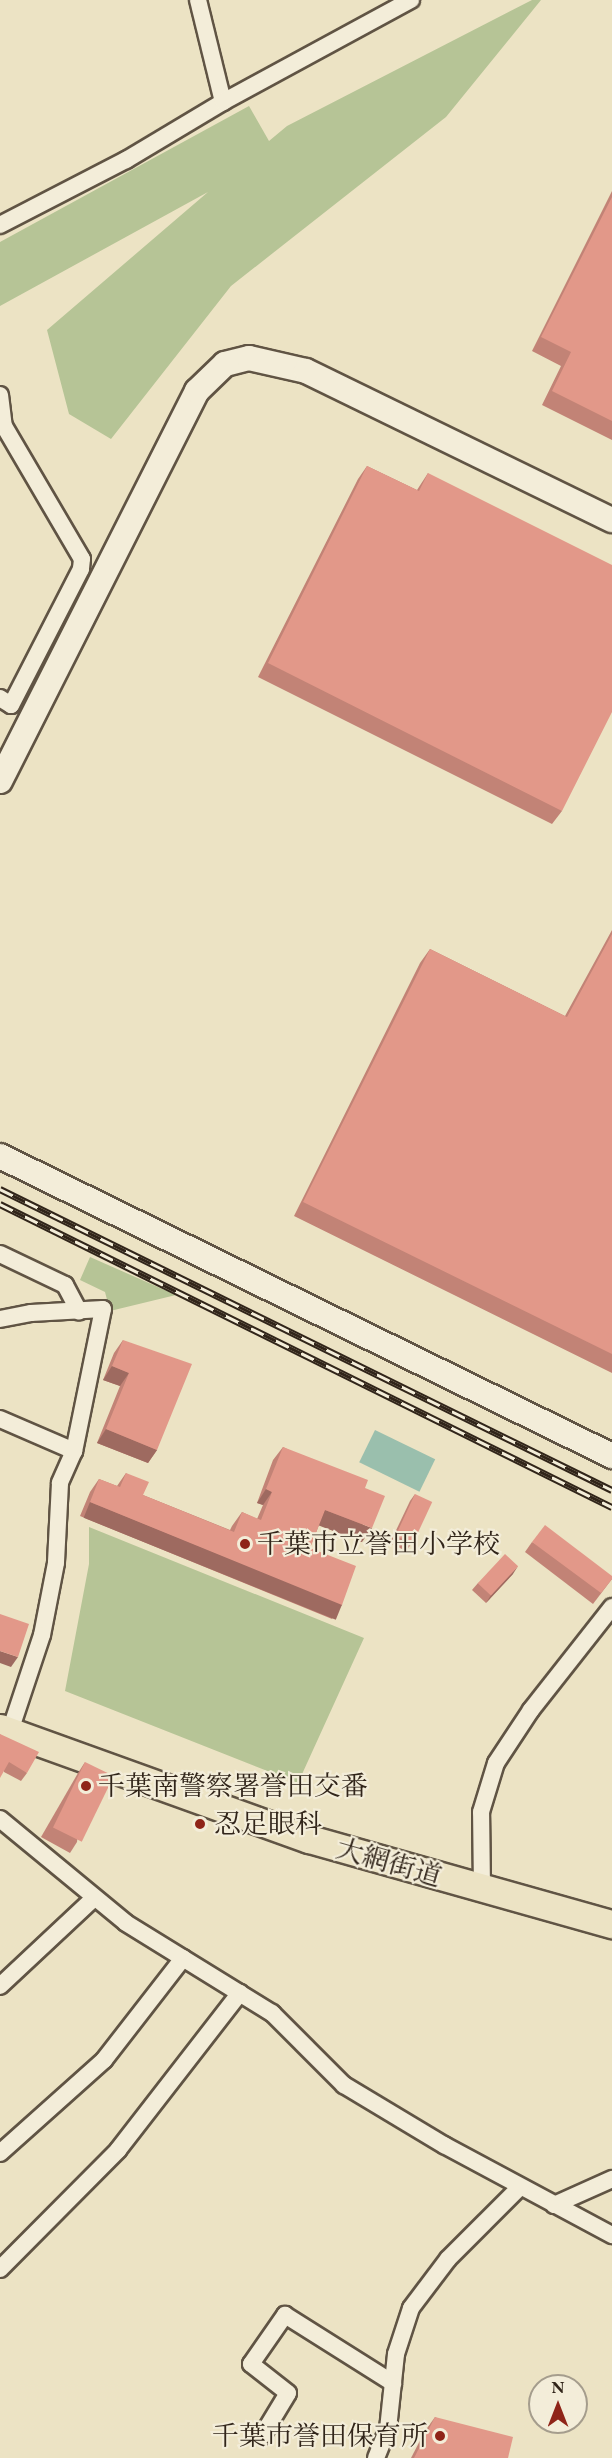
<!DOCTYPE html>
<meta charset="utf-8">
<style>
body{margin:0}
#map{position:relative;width:612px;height:2458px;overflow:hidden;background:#ece3c4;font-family:"EB Garamond","Noto Serif JP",serif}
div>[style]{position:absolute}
.green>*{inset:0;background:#b6c496}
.water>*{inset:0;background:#9abfad;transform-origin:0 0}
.roads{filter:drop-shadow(2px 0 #605444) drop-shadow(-2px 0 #605444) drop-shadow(0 2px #605444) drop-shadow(0 -2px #605444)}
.street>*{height:16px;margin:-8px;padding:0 8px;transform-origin:8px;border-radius:8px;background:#f3edd9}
.secondary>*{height:24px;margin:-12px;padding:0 12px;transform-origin:12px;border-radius:12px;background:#f3edd9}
.primary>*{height:27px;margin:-13.5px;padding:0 13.5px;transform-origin:13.5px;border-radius:13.5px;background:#ece3c4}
.rail>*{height:7px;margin-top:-3.5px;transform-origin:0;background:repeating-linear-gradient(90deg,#f3edd9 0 14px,#31251a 0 28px);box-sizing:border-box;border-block:2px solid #31251a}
.wall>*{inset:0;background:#c28376}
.shaded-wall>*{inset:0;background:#9e6a60;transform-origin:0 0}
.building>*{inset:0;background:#e29889;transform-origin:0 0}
.dots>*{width:16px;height:16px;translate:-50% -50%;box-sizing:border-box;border:3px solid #f3edd9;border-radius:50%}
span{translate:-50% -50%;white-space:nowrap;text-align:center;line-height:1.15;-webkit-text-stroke:4.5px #f3edd9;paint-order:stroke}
.poi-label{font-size:27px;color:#31251a}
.left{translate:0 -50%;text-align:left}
.right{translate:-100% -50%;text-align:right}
.street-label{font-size:27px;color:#31251a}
.north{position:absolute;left:528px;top:2374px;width:60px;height:60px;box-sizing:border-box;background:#f3edd9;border:2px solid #a59d8d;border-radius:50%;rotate:0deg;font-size:16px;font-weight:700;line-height:24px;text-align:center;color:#31251a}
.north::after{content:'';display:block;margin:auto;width:21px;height:27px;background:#8f2418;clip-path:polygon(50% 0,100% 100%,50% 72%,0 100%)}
</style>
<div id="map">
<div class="green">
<i style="clip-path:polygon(532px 0,541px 0,446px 117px,231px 286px,111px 439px,69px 414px,47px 330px,208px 192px,0 306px,0 242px,249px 106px,269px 141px,287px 126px)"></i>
<i style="clip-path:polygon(90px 1257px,176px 1295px,110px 1311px,105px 1292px,80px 1280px)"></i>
<i style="clip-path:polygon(89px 1527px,364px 1638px,298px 1783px,65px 1691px,89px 1564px)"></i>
</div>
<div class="water">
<i style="left:375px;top:1430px;width:67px;height:36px;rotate:26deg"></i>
</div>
<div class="roads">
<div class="street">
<i style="left:198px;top:0;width:105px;rotate:76.2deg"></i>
<i style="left:0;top:225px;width:142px;rotate:-27.3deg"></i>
<i style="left:126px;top:160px;width:113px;rotate:-30.9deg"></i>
<i style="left:223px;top:102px;width:214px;rotate:-28.5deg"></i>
<i style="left:0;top:395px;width:31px;rotate:83deg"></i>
<i style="left:4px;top:426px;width:154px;rotate:59.6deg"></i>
<i style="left:82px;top:559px;width:10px;rotate:96deg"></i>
<i style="left:81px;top:569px;width:153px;rotate:117.2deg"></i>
<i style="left:11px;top:705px;width:13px;rotate:-148deg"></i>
<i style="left:0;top:1254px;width:72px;rotate:25.5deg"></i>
<i style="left:65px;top:1285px;width:30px;rotate:62deg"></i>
<i style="left:0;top:1319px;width:32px;rotate:-11deg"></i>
<i style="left:31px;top:1313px;width:72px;rotate:-3.2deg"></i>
<i style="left:103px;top:1309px;width:145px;rotate:101.5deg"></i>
<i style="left:74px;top:1451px;width:35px;rotate:114deg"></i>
<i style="left:60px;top:1483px;width:80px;rotate:92.9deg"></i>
<i style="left:56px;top:1563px;width:73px;rotate:101deg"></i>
<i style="left:42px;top:1635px;width:101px;rotate:108.4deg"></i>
<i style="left:0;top:1419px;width:81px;rotate:23.4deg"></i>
<i style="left:0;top:1819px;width:163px;rotate:39.5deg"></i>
<i style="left:126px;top:1923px;width:172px;rotate:31.7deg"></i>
<i style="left:272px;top:2013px;width:102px;rotate:45deg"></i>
<i style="left:344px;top:2085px;width:117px;rotate:31deg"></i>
<i style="left:444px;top:2145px;width:191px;rotate:28.2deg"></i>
<i style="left:482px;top:1889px;width:77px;rotate:-90.7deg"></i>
<i style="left:481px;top:1812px;width:51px;rotate:-73deg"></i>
<i style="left:496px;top:1763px;width:64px;rotate:-56.6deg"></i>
<i style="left:531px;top:1710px;width:131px;rotate:-51.8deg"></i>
<i style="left:0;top:1986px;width:129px;rotate:-43.1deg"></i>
<i style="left:0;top:2153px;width:140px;rotate:-41.8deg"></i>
<i style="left:104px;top:2060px;width:129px;rotate:-52.2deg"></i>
<i style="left:554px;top:2205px;width:64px;rotate:-24.1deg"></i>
<i style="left:0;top:2269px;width:168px;rotate:-45.2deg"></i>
<i style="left:118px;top:2150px;width:199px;rotate:-52.2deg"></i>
<i style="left:262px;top:2436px;width:50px;rotate:-58.8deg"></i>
<i style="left:288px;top:2393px;width:47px;rotate:-141.9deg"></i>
<i style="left:251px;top:2364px;width:60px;rotate:-55.2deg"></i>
<i style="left:285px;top:2315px;width:128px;rotate:32.2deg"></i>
<i style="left:376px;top:2458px;width:31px;rotate:-68deg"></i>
<i style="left:388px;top:2429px;width:75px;rotate:-83.9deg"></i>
<i style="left:396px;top:2354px;width:48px;rotate:-71.9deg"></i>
<i style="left:411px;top:2308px;width:61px;rotate:-52.9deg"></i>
<i style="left:448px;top:2259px;width:102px;rotate:-45deg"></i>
</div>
<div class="secondary">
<i style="left:0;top:781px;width:437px;rotate:-63.2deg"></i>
<i style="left:197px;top:391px;width:39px;rotate:-44deg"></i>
<i style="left:225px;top:364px;width:25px;rotate:-14deg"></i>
<i style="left:249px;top:358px;width:58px;rotate:12.8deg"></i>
<i style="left:306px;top:371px;width:340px;rotate:26deg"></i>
<i style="left:0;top:1156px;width:682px;rotate:26.11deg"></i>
</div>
<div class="primary">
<i style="left:0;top:1728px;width:328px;rotate:19.8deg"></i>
<i style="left:309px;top:1839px;width:315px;rotate:15.7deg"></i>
</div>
</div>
<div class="rail">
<i style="left:0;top:1189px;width:682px;rotate:26.19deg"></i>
<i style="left:0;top:1204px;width:683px;rotate:26.34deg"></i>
</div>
<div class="wall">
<i style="clip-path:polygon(612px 191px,612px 440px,542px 405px,561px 366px,532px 351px)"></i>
<i style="clip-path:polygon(367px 466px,417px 490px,428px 473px,562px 811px,552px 824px,258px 677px,358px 479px)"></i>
<i style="clip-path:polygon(612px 930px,612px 1373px,294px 1216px,420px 963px,430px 949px,565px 1016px)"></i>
<i style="clip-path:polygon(123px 1340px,157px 1450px,148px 1463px,97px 1443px,120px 1386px,103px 1380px,114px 1353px)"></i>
<i style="clip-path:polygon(283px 1447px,365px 1488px,362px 1542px,319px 1525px,310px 1548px,342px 1605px,332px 1619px,80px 1516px,90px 1492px,99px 1479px,117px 1486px,126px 1473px,143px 1495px,230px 1530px,232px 1526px,242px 1512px,257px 1519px,263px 1505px,257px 1503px,273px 1460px)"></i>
<i style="clip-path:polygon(415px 1494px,412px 1543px,406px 1551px,390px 1543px,410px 1501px)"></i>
<i style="clip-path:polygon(532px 1542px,612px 1579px,593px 1604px,525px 1552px)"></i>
<i style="clip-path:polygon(513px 1574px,486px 1603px,472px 1590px,478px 1583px)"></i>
<i style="clip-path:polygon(0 1734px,27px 1773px,21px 1781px,4px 1772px)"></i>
<i style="clip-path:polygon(85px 1762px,77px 1842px,70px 1853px,41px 1837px,78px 1773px)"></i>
<i style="clip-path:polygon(435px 2417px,508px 2458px,411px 2458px,425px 2431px)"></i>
</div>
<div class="shaded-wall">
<i style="clip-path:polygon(112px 1366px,129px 1373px,120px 1386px,103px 1380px)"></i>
<i style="clip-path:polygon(106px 1429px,157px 1450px,148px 1463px,97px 1443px)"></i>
<i style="clip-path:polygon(266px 1489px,272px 1492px,263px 1505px,257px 1503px)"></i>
<i style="left:90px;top:1502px;width:272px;height:17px;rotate:22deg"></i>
<i style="clip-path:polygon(325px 1510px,372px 1528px,362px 1542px,315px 1524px)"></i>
<i style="clip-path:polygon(518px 1566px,513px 1574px,486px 1603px,491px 1595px)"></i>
<i style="clip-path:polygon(0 1651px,18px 1657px,11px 1667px,0 1663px)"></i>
</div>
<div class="building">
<i style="clip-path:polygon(612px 197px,612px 421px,552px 391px,571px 352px,541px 337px)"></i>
<i style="clip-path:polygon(367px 466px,419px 491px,428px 473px,612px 565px,612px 712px,562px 811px,268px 663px)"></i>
<i style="clip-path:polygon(612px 934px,612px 1354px,303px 1202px,430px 949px,567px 1017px)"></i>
<i style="clip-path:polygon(123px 1340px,192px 1364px,157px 1450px,106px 1429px,129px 1373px,112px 1366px)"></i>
<i style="clip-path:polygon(283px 1447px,368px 1480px,365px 1488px,385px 1496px,372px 1528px,325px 1510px,310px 1548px,356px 1566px,342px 1605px,90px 1502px,99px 1479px,120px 1487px,126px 1473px,149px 1482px,143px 1495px,234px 1532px,242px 1512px,261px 1520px,272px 1492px,266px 1489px)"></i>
<i style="left:415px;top:1494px;width:19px;height:46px;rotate:25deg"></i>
<i style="clip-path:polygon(545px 1525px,612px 1576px,612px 1579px,601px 1593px,532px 1542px)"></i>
<i style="left:505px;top:1554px;width:18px;height:40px;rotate:43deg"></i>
<i style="clip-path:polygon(0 1614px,29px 1624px,18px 1657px,0 1651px)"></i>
<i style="clip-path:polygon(0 1734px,39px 1752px,27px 1773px,9px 1762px,0 1778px)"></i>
<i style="left:85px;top:1762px;width:32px;height:73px;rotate:26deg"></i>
<i style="clip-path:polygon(435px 2417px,513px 2437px,508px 2458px,414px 2458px)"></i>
</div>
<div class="dots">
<i style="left:245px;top:1544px;background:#8f2418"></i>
<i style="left:86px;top:1786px;background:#8f2418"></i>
<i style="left:200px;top:1824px;background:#8f2418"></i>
<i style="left:440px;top:2436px;background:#8f2418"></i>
</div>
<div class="poi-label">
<span class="left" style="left:257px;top:1544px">千葉市立誉田小学校</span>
<span class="left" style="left:98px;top:1786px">千葉南警察署誉田交番</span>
<span class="left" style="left:214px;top:1824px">忍足眼科</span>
<span class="right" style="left:428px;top:2436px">千葉市誉田保育所</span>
</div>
<div class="street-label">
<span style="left:389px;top:1862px;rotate:16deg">大網街道</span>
</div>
<div class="north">N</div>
</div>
